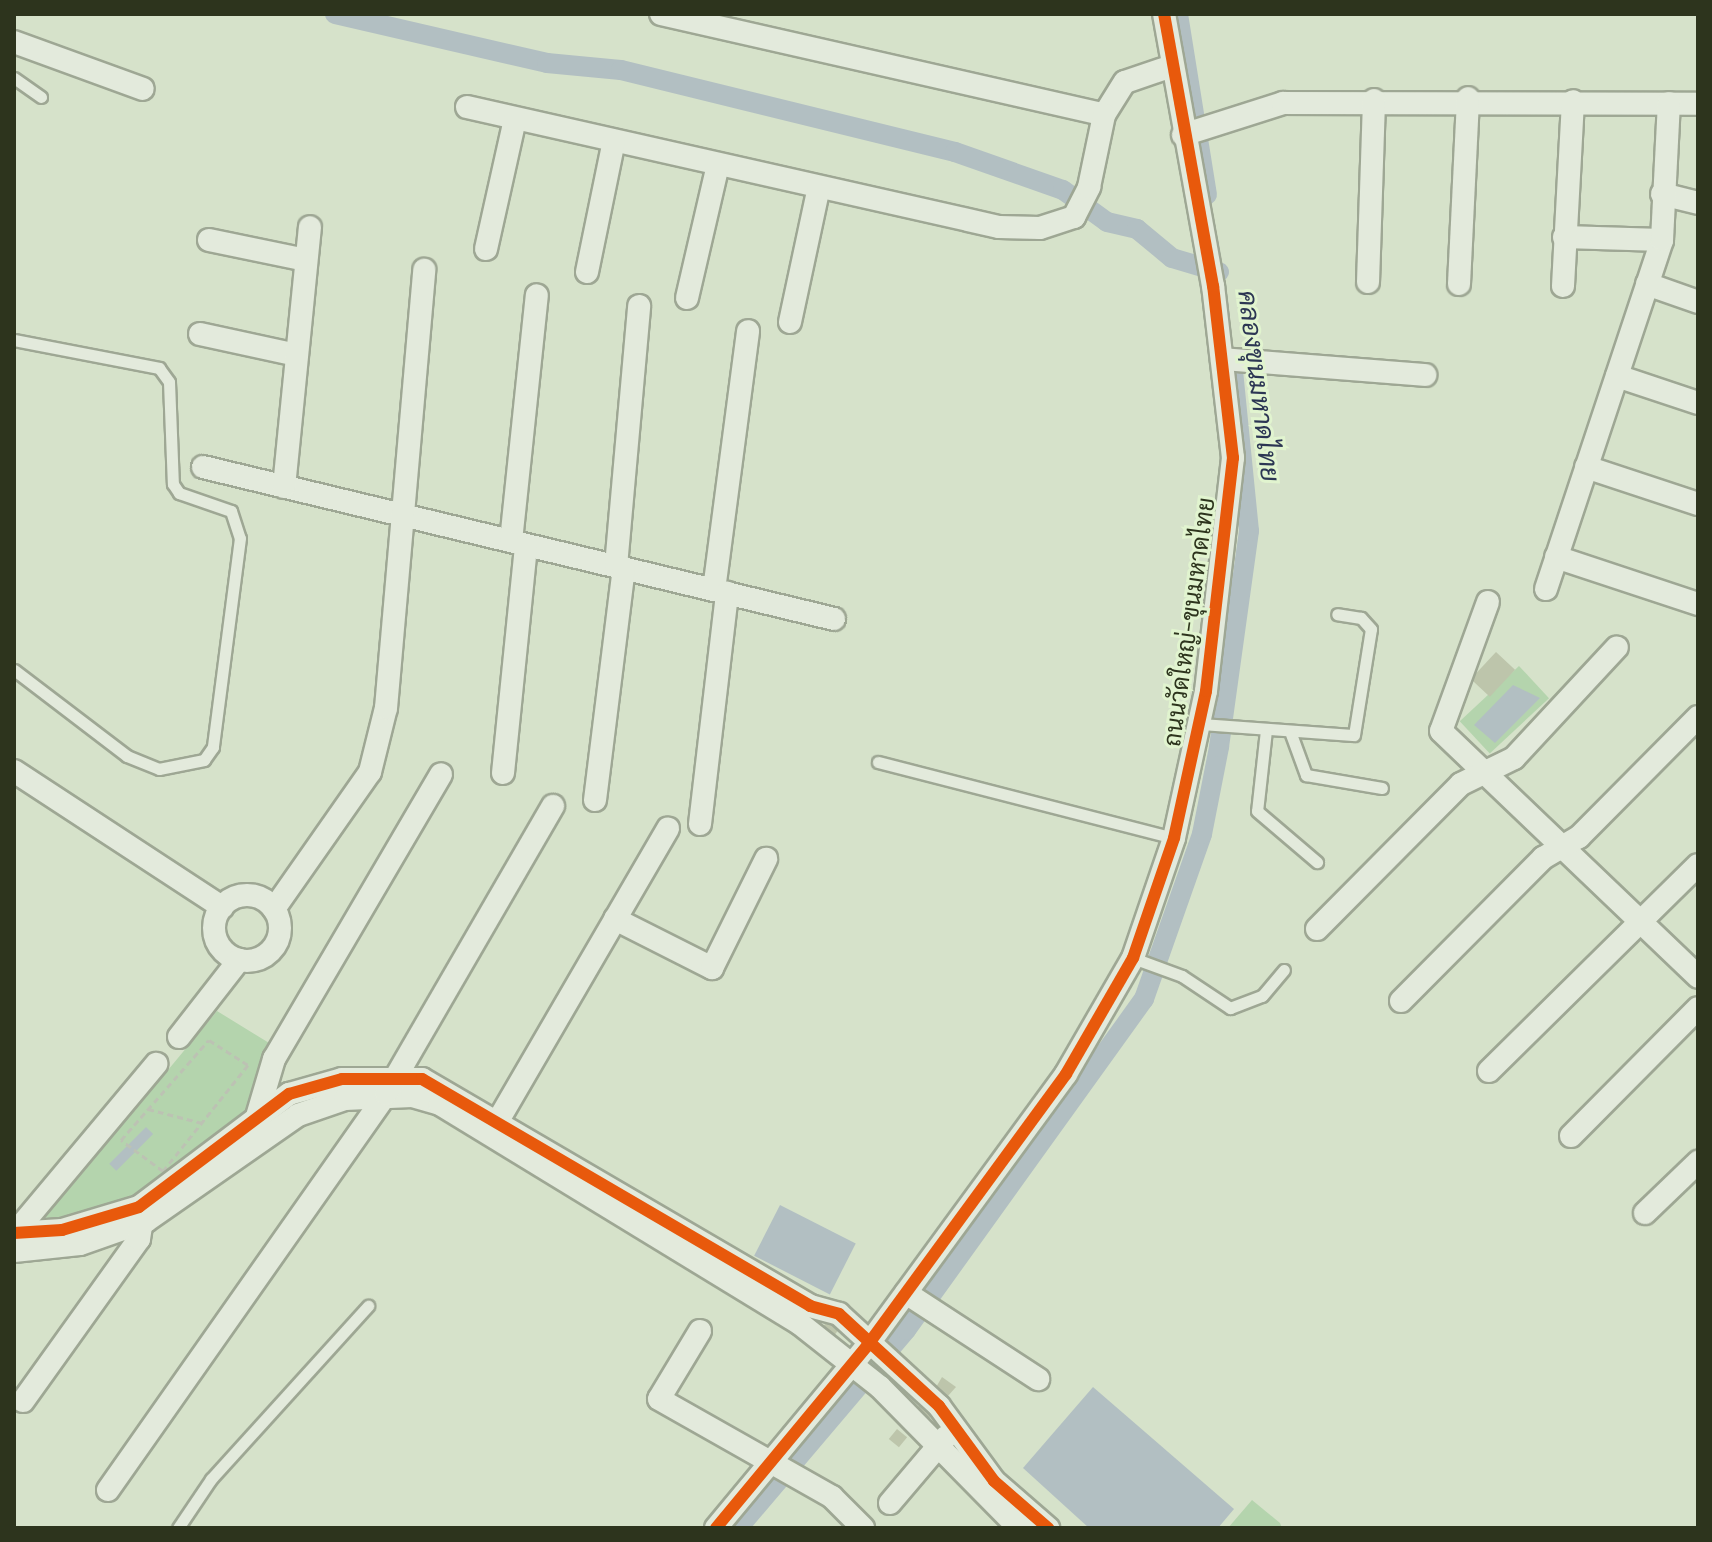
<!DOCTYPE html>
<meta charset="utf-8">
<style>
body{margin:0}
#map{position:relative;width:1712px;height:1542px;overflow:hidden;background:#d6e2ca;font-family:Lora,Sarabun,serif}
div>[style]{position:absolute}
.green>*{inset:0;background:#b4d4ad;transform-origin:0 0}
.water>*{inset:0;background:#b2bfc2;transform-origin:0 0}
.canal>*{height:20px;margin:-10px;padding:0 10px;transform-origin:10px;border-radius:10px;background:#b2bfc2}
.building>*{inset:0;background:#bdc5ab;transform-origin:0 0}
.path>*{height:3px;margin-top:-1.5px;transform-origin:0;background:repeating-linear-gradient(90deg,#bcc2b3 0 6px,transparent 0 10px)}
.roads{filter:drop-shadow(2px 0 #9ea794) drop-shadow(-2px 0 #9ea794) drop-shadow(0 2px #9ea794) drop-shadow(0 -2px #9ea794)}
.service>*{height:11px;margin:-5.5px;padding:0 5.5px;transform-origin:5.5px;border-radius:5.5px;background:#e3eadc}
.minor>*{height:22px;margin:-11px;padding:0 11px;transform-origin:11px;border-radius:11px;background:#e3eadc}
.minor>.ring{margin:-11px;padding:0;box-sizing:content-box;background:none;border:22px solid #e3eadc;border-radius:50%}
.cycleway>*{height:12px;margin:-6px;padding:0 6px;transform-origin:6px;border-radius:6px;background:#e8590c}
span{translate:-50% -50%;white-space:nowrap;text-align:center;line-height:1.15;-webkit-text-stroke:6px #e1f4cf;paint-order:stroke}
.street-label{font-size:24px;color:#2d341d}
.water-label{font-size:26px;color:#2c3653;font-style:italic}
.frame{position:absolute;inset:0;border:16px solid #2d341d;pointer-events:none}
</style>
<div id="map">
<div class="green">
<i style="left:1519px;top:666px;width:44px;height:81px;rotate:47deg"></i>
<i style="clip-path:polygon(217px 1011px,279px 1049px,253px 1120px,139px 1207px,15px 1233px,156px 1064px,168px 1070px)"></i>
<i style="clip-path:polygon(1252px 1500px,1280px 1523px,1282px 1528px,1228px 1528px)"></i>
</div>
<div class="water">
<i style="clip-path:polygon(1513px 685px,1540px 698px,1495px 743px,1474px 725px)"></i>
<i style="left:146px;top:1127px;width:10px;height:52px;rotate:45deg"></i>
<i style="left:780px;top:1205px;width:85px;height:57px;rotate:27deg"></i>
<i style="clip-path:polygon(1093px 1387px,1234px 1509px,1218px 1528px,1089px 1528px,1023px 1468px)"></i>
</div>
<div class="canal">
<i style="left:335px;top:14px;width:218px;rotate:13deg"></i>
<i style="left:547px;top:63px;width:74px;rotate:5.4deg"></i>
<i style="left:621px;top:70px;width:344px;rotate:13.8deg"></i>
<i style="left:955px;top:152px;width:114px;rotate:19.4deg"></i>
<i style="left:1063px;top:190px;width:54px;rotate:36deg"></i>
<i style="left:1107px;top:222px;width:31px;rotate:13deg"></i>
<i style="left:1137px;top:229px;width:45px;rotate:39.6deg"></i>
<i style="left:1172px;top:258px;width:49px;rotate:16.6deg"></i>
<i style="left:1178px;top:14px;width:183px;rotate:80.9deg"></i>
<i style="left:738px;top:1528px;width:260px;rotate:-49.7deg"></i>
<i style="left:906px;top:1330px;width:408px;rotate:-54.3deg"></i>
<i style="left:1144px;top:999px;width:175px;rotate:-70.6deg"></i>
<i style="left:1202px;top:834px;width:89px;rotate:-78.9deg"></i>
<i style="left:1219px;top:747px;width:218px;rotate:-82.1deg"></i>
<i style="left:1249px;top:531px;width:171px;rotate:-95.7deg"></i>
</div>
<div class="building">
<i style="left:1496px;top:652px;width:26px;height:37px;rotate:43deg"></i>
<i style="clip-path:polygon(828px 1319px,840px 1328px,833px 1337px,821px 1330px)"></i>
<i style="clip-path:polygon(942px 1377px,956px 1387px,947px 1397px,935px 1389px)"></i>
<i style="clip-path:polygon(922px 1402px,935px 1411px,928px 1420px,914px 1412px)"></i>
<i style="left:897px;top:1429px;width:13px;height:13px;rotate:39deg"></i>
</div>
<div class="path">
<i style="left:209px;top:1040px;width:46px;rotate:32.7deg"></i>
<i style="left:248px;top:1065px;width:136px;rotate:128.7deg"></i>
<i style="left:163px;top:1171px;width:52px;rotate:-143.6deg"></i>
<i style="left:121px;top:1140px;width:133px;rotate:-48.7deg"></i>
<i style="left:148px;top:1109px;width:56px;rotate:14.5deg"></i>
</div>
<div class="roads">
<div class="service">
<i style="left:14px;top:78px;width:33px;rotate:35deg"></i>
<i style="left:14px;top:340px;width:148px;rotate:10.9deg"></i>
<i style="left:159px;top:368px;width:17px;rotate:54deg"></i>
<i style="left:169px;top:382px;width:102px;rotate:87.8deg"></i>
<i style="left:173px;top:484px;width:11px;rotate:56deg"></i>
<i style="left:179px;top:493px;width:55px;rotate:19.1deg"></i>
<i style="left:231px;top:511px;width:28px;rotate:72deg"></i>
<i style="left:240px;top:538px;width:211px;rotate:97.4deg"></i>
<i style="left:213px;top:747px;width:16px;rotate:125deg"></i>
<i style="left:204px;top:760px;width:46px;rotate:168.7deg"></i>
<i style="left:159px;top:769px;width:35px;rotate:-158deg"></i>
<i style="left:127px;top:756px;width:142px;rotate:-142.7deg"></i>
<i style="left:1200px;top:724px;width:154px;rotate:4.1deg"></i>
<i style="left:1354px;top:735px;width:107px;rotate:-80.9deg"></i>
<i style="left:1371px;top:629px;width:15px;rotate:-132deg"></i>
<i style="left:1361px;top:618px;width:24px;rotate:-171deg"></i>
<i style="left:1266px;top:730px;width:81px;rotate:96.3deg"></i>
<i style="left:1257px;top:811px;width:79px;rotate:40.4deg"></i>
<i style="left:1291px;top:734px;width:44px;rotate:69.9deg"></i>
<i style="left:1306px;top:775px;width:77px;rotate:9.7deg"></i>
<i style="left:878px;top:762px;width:306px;rotate:14.4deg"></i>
<i style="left:1133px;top:958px;width:52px;rotate:20.2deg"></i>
<i style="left:1182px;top:976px;width:58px;rotate:33.7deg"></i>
<i style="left:1230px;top:1008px;width:34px;rotate:-21deg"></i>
<i style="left:1262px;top:996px;width:34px;rotate:-50deg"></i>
<i style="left:178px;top:1528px;width:59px;rotate:-56deg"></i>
<i style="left:211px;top:1479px;width:234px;rotate:-47.8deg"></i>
</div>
<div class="minor">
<i style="left:661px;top:14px;width:454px;rotate:12.8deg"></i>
<i style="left:1104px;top:115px;width:39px;rotate:-58deg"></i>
<i style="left:1125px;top:82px;width:50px;rotate:-18.8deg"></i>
<i style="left:14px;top:42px;width:137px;rotate:20deg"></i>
<i style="left:467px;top:107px;width:545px;rotate:12.71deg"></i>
<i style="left:999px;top:227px;width:41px;rotate:1.4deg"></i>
<i style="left:1040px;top:228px;width:36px;rotate:-18deg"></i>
<i style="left:1074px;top:217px;width:34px;rotate:-63deg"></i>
<i style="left:1089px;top:187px;width:74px;rotate:-78.2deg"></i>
<i style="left:1183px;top:135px;width:105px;rotate:-17.7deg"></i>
<i style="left:1283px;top:103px;width:415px;rotate:0.1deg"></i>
<i style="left:1662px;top:194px;width:37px;rotate:14deg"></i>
<i style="left:1564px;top:237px;width:98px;rotate:1.8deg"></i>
<i style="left:209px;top:240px;width:99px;rotate:11.7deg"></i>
<i style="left:486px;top:249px;width:133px;rotate:-77.4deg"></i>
<i style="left:587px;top:272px;width:134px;rotate:-78.4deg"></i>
<i style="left:1368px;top:282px;width:182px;rotate:-88.1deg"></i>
<i style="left:1459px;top:284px;width:186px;rotate:-87.2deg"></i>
<i style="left:1647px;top:284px;width:54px;rotate:19.4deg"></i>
<i style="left:1563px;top:286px;width:185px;rotate:-86.9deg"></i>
<i style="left:687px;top:298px;width:137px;rotate:-76.9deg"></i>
<i style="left:790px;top:322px;width:138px;rotate:-77.9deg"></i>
<i style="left:200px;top:334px;width:99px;rotate:12.2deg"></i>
<i style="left:1222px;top:359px;width:204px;rotate:4.5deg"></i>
<i style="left:1617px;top:376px;width:85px;rotate:18.4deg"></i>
<i style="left:203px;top:467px;width:649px;rotate:13.54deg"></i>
<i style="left:1586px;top:467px;width:118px;rotate:18.3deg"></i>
<i style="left:284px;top:487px;width:261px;rotate:-84.3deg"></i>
<i style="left:511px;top:541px;width:247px;rotate:-84deg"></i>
<i style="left:1556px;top:557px;width:150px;rotate:18.3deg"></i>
<i style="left:616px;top:566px;width:261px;rotate:-84.9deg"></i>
<i style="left:1546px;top:589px;width:368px;rotate:-71.6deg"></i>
<i style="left:1662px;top:240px;width:137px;rotate:-87.1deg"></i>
<i style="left:714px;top:590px;width:261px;rotate:-82.5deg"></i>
<i style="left:1488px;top:602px;width:137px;rotate:110deg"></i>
<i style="left:1441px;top:731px;width:356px;rotate:43.7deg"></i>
<i style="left:14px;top:771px;width:249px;rotate:33.2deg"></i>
<i style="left:503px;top:773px;width:229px;rotate:-84.2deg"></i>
<i style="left:595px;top:800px;width:234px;rotate:-82.9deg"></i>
<i style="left:700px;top:824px;width:233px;rotate:-83.3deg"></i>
<i class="ring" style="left:214px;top:895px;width:44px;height:44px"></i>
<i style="left:274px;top:909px;width:167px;rotate:-55deg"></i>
<i style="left:370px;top:772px;width:66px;rotate:-76deg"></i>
<i style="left:386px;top:708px;width:440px;rotate:-85deg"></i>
<i style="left:615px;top:919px;width:109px;rotate:26.8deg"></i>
<i style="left:712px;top:968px;width:122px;rotate:-63.6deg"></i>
<i style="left:1317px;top:929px;width:204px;rotate:-45.2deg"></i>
<i style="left:1461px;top:784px;width:59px;rotate:-26.1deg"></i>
<i style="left:1514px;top:758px;width:151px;rotate:-47.1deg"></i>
<i style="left:1401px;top:1001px;width:202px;rotate:-45.2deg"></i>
<i style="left:1543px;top:858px;width:42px;rotate:-30.3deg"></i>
<i style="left:1579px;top:837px;width:169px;rotate:-45.2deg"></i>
<i style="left:179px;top:1037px;width:98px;rotate:-52.1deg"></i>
<i style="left:1489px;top:1071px;width:293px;rotate:-44.6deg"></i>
<i style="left:255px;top:1123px;width:67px;rotate:-73.5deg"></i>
<i style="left:274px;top:1059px;width:330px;rotate:-59.6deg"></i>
<i style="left:492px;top:1131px;width:350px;rotate:-59.8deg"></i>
<i style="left:1571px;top:1136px;width:180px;rotate:-45.2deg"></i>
<i style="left:1645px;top:1213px;width:74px;rotate:-43.9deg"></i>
<i style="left:14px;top:1233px;width:48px;rotate:-3.6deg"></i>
<i style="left:62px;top:1230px;width:80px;rotate:-16.6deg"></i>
<i style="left:139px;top:1207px;width:188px;rotate:-37deg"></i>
<i style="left:289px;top:1094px;width:55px;rotate:-15.8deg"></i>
<i style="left:342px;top:1079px;width:80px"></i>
<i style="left:422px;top:1079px;width:450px;rotate:30.3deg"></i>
<i style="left:810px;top:1306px;width:30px;rotate:15deg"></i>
<i style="left:839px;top:1314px;width:136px;rotate:42.6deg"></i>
<i style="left:939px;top:1406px;width:93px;rotate:53.7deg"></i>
<i style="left:994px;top:1481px;width:72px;rotate:41deg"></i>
<i style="left:14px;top:1234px;width:222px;rotate:-50.1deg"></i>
<i style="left:14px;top:1251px;width:66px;rotate:-6.1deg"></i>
<i style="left:80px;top:1244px;width:70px;rotate:-19.2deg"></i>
<i style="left:146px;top:1221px;width:185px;rotate:-34.9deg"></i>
<i style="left:298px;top:1115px;width:50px;rotate:-18.8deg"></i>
<i style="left:345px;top:1099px;width:67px;rotate:-2.6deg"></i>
<i style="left:412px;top:1096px;width:29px;rotate:16deg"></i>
<i style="left:440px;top:1104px;width:421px;rotate:31.4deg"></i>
<i style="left:799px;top:1323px;width:103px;rotate:38.3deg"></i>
<i style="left:880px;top:1387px;width:198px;rotate:45.4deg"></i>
<i style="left:906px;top:1293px;width:158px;rotate:33.1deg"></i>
<i style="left:700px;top:1331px;width:79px;rotate:121.1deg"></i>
<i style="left:659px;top:1399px;width:199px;rotate:29.5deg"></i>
<i style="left:832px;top:1497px;width:44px;rotate:45deg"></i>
<i style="left:23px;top:1401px;width:199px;rotate:-54.4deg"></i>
<i style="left:139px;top:1239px;width:25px;rotate:-81deg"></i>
<i style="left:108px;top:1490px;width:484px;rotate:-54.9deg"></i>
<i style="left:386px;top:1094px;width:333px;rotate:-59.9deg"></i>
<i style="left:890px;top:1503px;width:87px;rotate:-49.7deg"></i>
<i style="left:716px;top:1528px;width:236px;rotate:-50.3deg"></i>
<i style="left:867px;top:1346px;width:337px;rotate:-53.8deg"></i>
<i style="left:1066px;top:1074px;width:134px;rotate:-60deg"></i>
<i style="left:1133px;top:958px;width:127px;rotate:-71.1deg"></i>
<i style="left:1174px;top:838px;width:150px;rotate:-77.7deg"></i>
<i style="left:1206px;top:691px;width:235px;rotate:-83.4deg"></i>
<i style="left:1233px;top:458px;width:173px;rotate:-96.6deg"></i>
<i style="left:1213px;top:286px;width:276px;rotate:-100.2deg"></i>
</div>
</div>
<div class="cycleway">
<i style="left:14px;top:1233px;width:48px;rotate:-3.6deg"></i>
<i style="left:62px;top:1230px;width:80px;rotate:-16.6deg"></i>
<i style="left:139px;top:1207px;width:188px;rotate:-37deg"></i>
<i style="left:289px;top:1094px;width:55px;rotate:-15.8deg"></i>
<i style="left:342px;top:1079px;width:80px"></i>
<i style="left:422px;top:1079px;width:450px;rotate:30.3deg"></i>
<i style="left:810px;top:1306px;width:30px;rotate:15deg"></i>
<i style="left:839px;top:1314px;width:136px;rotate:42.6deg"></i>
<i style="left:939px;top:1406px;width:93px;rotate:53.7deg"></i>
<i style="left:994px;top:1481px;width:72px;rotate:41deg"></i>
<i style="left:716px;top:1528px;width:236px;rotate:-50.3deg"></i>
<i style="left:867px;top:1346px;width:337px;rotate:-53.8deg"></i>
<i style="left:1066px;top:1074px;width:134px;rotate:-60deg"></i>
<i style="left:1133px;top:958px;width:127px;rotate:-71.1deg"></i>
<i style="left:1174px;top:838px;width:150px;rotate:-77.7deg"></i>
<i style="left:1206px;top:691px;width:235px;rotate:-83.4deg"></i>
<i style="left:1233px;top:458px;width:173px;rotate:-96.6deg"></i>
<i style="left:1213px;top:286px;width:276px;rotate:-100.2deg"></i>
</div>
<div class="street-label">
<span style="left:1189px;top:622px;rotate:-82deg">ถนนวัดใหญ่-ขุนมหาดไทย</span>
</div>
<div class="water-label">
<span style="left:1259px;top:386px;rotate:83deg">คลองขุนมหาดไทย</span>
</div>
<div class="frame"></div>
</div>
